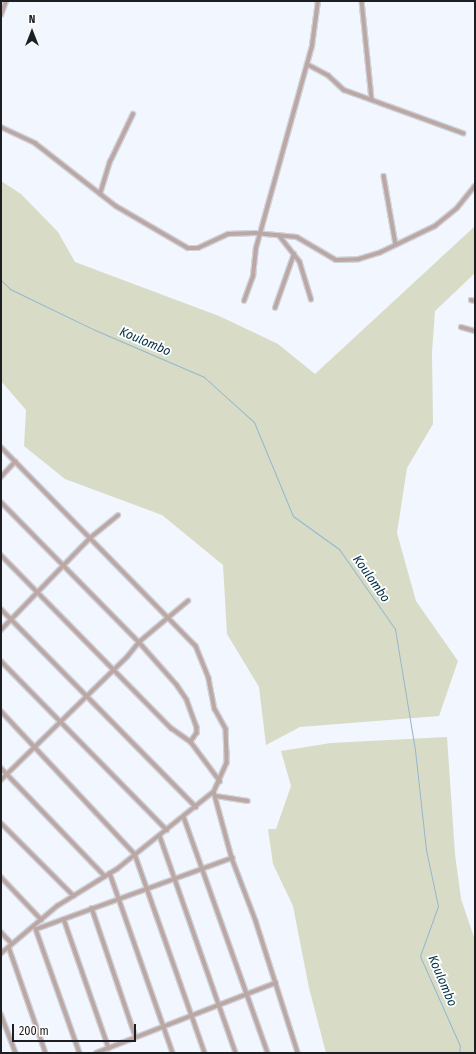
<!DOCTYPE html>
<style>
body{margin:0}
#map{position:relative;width:476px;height:1054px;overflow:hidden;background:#f2f6fe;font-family:"Fira Sans Condensed",sans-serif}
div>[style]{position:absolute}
.green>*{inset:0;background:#d8dcc6}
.stream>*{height:1px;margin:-0.5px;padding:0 0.5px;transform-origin:0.5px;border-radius:0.5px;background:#94b7ce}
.roads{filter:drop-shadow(1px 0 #d0d3db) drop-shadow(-1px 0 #d0d3db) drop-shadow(0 1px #d0d3db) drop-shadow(0 -1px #d0d3db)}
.street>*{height:3.5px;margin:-1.75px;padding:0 1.75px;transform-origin:1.75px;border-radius:1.75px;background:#bba8a5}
span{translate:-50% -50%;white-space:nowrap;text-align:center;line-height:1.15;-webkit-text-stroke:3.5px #fff;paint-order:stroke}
.water-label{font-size:13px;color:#003047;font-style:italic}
.frame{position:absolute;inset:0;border:2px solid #1d1e22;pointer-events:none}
.north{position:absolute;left:12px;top:12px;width:40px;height:40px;-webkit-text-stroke:3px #fff;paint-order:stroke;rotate:0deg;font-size:11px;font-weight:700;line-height:16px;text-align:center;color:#1d1e22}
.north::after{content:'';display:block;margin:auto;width:14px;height:18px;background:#1d1e22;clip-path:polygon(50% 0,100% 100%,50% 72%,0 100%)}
.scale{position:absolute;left:12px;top:1024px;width:124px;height:18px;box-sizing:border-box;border:2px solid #1d1e22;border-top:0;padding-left:5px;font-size:12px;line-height:14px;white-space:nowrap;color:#1d1e22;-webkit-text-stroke:3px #fff;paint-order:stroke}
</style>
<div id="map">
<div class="green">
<i style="clip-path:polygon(1px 181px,21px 194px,58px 232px,75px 262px,219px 316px,278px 344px,315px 374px,475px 226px,475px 273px,435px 311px,432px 352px,433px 424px,407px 468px,397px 533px,416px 601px,458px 661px,439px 716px,300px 727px,266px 745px,259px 687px,227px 634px,223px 565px,162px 515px,65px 479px,24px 446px,26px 410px,1px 381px)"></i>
<i style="clip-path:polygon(447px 737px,455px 854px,461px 899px,475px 940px,475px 1053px,326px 1053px,309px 988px,293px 906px,273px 864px,268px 829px,276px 829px,291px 786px,281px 751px,331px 743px)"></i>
</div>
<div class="stream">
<i style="left:1px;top:280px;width:13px;rotate:45deg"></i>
<i style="left:10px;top:289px;width:94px;rotate:25.8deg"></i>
<i style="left:95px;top:330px;width:119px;rotate:23.3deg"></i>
<i style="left:204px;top:377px;width:67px;rotate:42deg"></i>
<i style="left:254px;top:422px;width:102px;rotate:67.5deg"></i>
<i style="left:293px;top:516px;width:57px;rotate:35.7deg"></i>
<i style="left:339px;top:549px;width:98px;rotate:55deg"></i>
<i style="left:395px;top:629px;width:123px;rotate:80.6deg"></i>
<i style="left:415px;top:750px;width:101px;rotate:83.7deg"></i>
<i style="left:426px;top:850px;width:57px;rotate:77.9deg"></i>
<i style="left:438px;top:906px;width:53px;rotate:109.8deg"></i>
<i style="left:420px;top:956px;width:98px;rotate:66deg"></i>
<i style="left:460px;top:1046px;width:7px;rotate:98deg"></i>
</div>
<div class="roads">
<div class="street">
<i style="left:362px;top:1px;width:99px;rotate:84.2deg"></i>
<i style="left:1px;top:15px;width:15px;rotate:-70deg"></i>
<i style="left:307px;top:64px;width:24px;rotate:28deg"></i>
<i style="left:328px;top:75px;width:22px;rotate:43deg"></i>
<i style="left:344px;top:90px;width:127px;rotate:19.9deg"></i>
<i style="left:1px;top:127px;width:38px;rotate:25deg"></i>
<i style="left:35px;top:143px;width:103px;rotate:37.9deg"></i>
<i style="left:116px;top:206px;width:83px;rotate:30.3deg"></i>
<i style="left:188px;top:248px;width:10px"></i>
<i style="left:198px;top:248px;width:33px;rotate:-25deg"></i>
<i style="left:228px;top:234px;width:27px;rotate:-2deg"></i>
<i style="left:255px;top:233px;width:42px;rotate:5.4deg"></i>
<i style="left:297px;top:237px;width:45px;rotate:30.5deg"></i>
<i style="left:336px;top:260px;width:23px;rotate:-2deg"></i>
<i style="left:359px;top:259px;width:21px;rotate:-17deg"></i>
<i style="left:379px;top:253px;width:62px;rotate:-25.7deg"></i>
<i style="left:435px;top:226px;width:28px;rotate:-39deg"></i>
<i style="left:457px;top:208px;width:28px;rotate:-51deg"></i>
<i style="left:384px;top:176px;width:70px;rotate:80.1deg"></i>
<i style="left:100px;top:194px;width:34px;rotate:-73deg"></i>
<i style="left:110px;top:162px;width:53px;rotate:-64.4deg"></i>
<i style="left:279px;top:235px;width:34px;rotate:52deg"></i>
<i style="left:300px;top:262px;width:39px;rotate:73deg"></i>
<i style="left:471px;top:300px;width:4px;rotate:14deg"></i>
<i style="left:244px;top:301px;width:27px;rotate:-70deg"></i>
<i style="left:253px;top:276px;width:28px;rotate:-84deg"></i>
<i style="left:256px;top:248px;width:210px;rotate:-74.5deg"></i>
<i style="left:312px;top:46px;width:45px;rotate:-82.4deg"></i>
<i style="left:275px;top:308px;width:57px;rotate:-70.6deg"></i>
<i style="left:461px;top:327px;width:15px;rotate:16deg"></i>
<i style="left:1px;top:447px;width:279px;rotate:45.6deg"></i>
<i style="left:196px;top:646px;width:35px;rotate:68deg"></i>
<i style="left:209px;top:679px;width:31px;rotate:79deg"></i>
<i style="left:215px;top:709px;width:23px;rotate:61deg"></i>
<i style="left:226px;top:729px;width:23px;rotate:88deg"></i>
<i style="left:227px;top:752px;width:11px;rotate:90deg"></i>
<i style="left:227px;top:763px;width:32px;rotate:114deg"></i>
<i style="left:214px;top:792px;width:123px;rotate:141.3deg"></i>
<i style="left:118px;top:869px;width:70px;rotate:148.3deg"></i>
<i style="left:58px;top:906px;width:75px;rotate:139.9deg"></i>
<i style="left:1px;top:477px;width:21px;rotate:-47deg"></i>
<i style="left:1px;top:502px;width:197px;rotate:45.4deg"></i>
<i style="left:139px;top:642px;width:57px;rotate:48.5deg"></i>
<i style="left:177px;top:685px;width:18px;rotate:56deg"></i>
<i style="left:187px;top:700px;width:29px;rotate:70deg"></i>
<i style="left:197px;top:727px;width:6px;rotate:90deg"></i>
<i style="left:197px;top:733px;width:11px;rotate:124deg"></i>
<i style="left:1px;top:555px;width:243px;rotate:45.5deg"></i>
<i style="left:171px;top:728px;width:24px;rotate:35deg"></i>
<i style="left:191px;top:742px;width:49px;rotate:53.4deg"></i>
<i style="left:1px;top:609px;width:278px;rotate:45.4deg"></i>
<i style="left:1px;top:630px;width:128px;rotate:-45.9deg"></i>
<i style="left:90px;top:538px;width:36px;rotate:-39deg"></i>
<i style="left:1px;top:661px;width:237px;rotate:45.5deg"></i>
<i style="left:1px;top:711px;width:196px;rotate:46.9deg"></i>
<i style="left:135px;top:854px;width:211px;rotate:70.6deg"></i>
<i style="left:1px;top:768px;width:150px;rotate:46.1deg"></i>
<i style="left:1px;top:780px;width:176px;rotate:-44.3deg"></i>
<i style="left:127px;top:657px;width:19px;rotate:-51deg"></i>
<i style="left:139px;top:642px;width:64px;rotate:-39.9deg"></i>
<i style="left:214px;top:792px;width:68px;rotate:74.7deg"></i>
<i style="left:232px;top:858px;width:67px;rotate:69.1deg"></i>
<i style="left:256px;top:921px;width:139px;rotate:72.3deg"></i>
<i style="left:216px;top:796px;width:32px;rotate:9deg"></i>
<i style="left:184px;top:817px;width:251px;rotate:70.4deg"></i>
<i style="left:1px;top:823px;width:103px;rotate:45deg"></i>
<i style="left:160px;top:836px;width:230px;rotate:70.7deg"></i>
<i style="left:110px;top:873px;width:191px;rotate:70.7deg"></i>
<i style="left:1px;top:877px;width:59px;rotate:46.4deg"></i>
<i style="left:92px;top:908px;width:136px;rotate:71.2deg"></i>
<i style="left:64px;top:919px;width:137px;rotate:70.8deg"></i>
<i style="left:36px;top:929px;width:132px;rotate:70.5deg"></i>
<i style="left:37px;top:929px;width:208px;rotate:-20deg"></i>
<i style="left:1px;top:932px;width:16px;rotate:47deg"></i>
<i style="left:9px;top:947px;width:112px;rotate:70.8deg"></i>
<i style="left:1px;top:1014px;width:42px;rotate:69deg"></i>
<i style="left:96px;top:1053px;width:193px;rotate:-21.3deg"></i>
</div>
</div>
<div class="water-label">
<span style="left:145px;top:342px;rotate:23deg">Koulombo</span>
<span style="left:371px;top:579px;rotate:55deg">Koulombo</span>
<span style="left:442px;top:981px;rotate:67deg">Koulombo</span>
</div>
<div class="frame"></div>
<div class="north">N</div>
<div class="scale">200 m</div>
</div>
